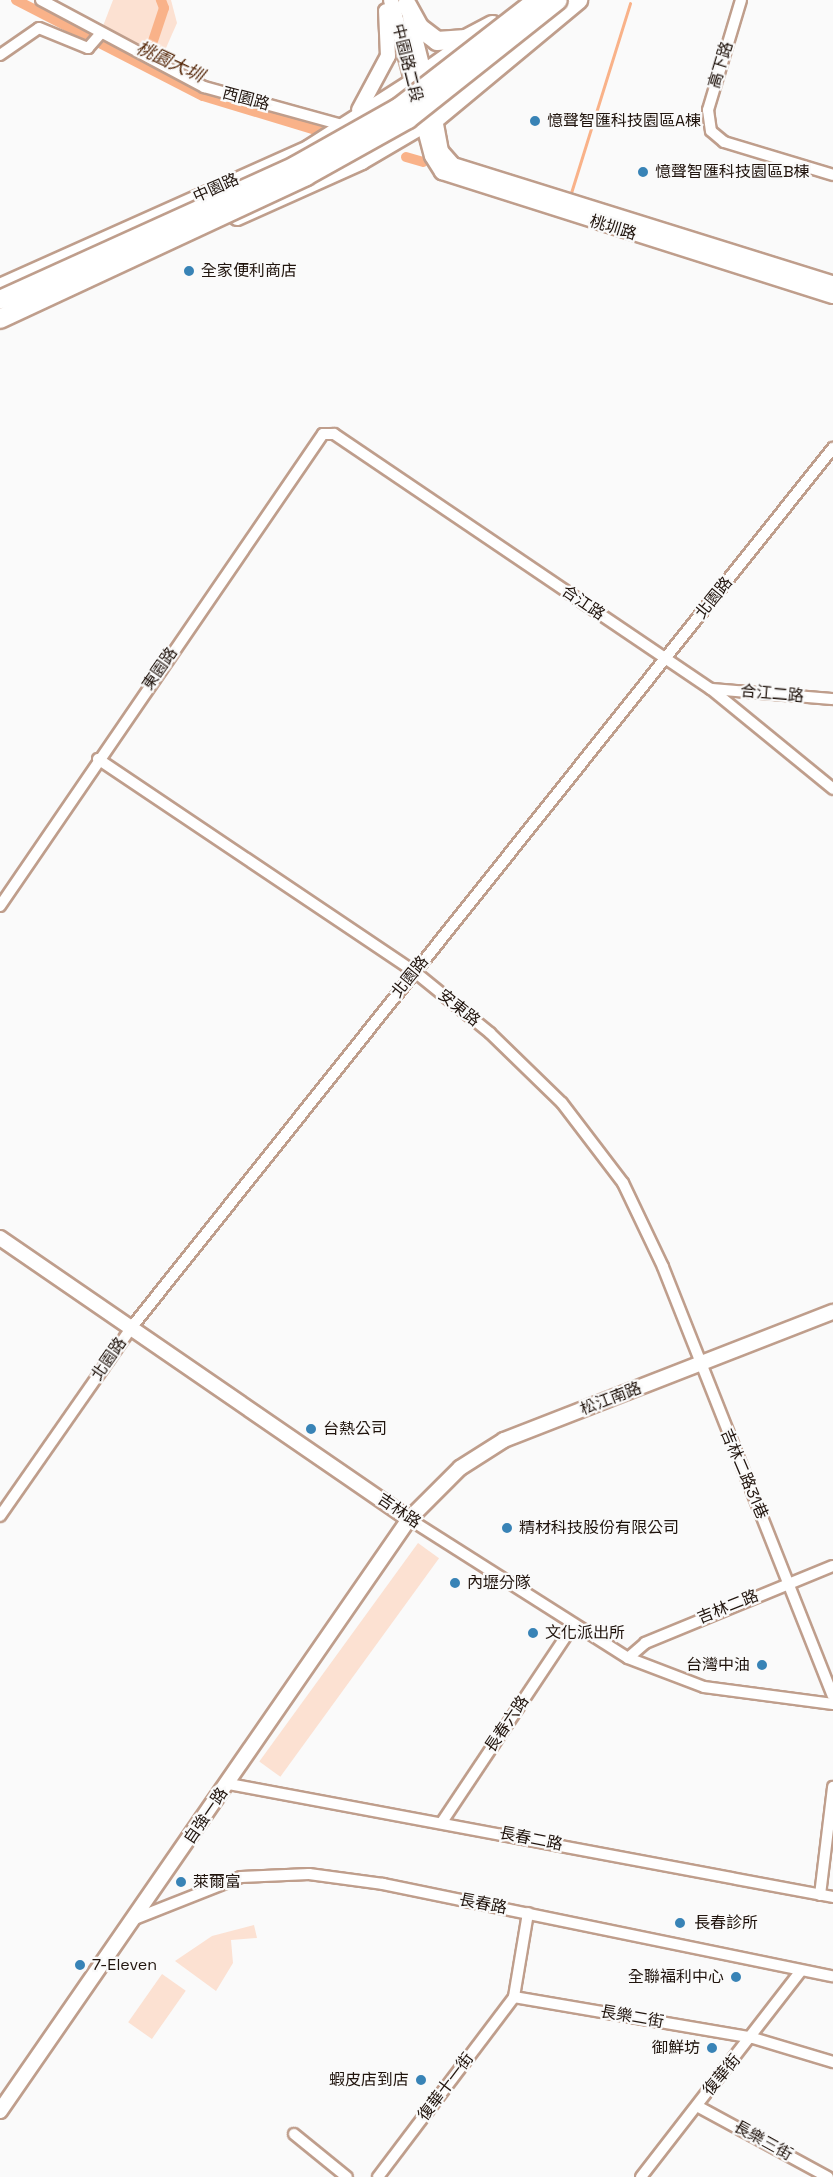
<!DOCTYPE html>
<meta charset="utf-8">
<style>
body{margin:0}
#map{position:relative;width:833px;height:2177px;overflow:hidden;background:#fafafa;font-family:"Space Grotesk","Noto Sans TC",sans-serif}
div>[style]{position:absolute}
.green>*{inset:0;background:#fce1d2;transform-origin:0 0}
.stream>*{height:3px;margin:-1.5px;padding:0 1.5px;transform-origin:1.5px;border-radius:1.5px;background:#f9b289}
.canal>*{height:10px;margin:-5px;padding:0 5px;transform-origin:5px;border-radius:5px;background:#f9b289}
.roads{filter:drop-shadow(2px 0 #bf9e8c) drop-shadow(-2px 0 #bf9e8c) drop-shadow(0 2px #bf9e8c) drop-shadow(0 -2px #bf9e8c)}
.street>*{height:10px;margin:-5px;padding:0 5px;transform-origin:5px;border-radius:5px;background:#fff}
.secondary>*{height:14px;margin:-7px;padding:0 7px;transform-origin:7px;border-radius:7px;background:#fff}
.highway>*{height:18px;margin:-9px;padding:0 9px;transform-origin:9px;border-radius:9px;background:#fff}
.bridges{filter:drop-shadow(2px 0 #bf9e8c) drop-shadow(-2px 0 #bf9e8c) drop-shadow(0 2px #bf9e8c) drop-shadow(0 -2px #bf9e8c)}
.highway-bridge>*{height:18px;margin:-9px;padding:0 9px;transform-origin:9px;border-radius:9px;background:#fff}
.dots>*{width:16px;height:16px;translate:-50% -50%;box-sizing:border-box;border:3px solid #fafafa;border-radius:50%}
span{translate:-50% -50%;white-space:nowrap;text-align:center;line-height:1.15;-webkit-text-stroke:4.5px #fafafa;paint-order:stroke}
.street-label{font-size:16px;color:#20140d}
.poi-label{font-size:16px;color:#20140d}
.left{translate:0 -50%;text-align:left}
.right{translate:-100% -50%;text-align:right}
.water-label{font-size:18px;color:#582b0d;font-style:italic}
</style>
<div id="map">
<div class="green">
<i style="clip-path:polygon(113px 0,171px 0,177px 23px,162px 57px,103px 26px)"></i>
<i style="left:418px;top:1543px;width:26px;height:270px;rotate:36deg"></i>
<i style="clip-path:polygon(254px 1925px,257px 1938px,231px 1940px,233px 1963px,216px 1991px,175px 1961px,212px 1936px)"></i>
<i style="left:162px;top:1974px;width:29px;height:59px;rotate:35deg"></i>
</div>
<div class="stream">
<i style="left:570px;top:196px;width:202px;rotate:-72.7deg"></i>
</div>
<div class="canal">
<i style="left:16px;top:0;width:210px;rotate:27.2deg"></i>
<i style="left:203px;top:96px;width:121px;rotate:16.8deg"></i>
<i style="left:145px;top:65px;width:60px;rotate:-71.6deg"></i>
<i style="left:164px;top:8px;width:9px;rotate:-111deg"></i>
<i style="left:406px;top:157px;width:18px;rotate:16deg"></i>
</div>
<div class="roads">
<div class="street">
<i style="left:41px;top:0;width:185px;rotate:28.1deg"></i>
<i style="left:204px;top:87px;width:143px;rotate:15.4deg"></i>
<i style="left:741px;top:0;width:115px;rotate:106.7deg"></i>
<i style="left:708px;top:110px;width:21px;rotate:82deg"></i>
<i style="left:711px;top:131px;width:17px;rotate:40deg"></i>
<i style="left:724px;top:142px;width:114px;rotate:16.8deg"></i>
<i style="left:0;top:55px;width:47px;rotate:-34.7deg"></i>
<i style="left:39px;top:28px;width:53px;rotate:22.2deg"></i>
<i style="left:88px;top:48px;width:18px;rotate:-49deg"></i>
<i style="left:711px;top:689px;width:122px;rotate:4.7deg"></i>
<i style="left:98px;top:759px;width:382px;rotate:33.9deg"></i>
<i style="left:415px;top:972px;width:97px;rotate:39.1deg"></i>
<i style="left:490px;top:1033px;width:100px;rotate:44.2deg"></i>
<i style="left:562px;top:1103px;width:101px;rotate:52.7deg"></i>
<i style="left:623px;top:1183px;width:93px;rotate:64.5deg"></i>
<i style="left:663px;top:1267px;width:461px;rotate:68.4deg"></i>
<i style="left:0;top:906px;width:572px;rotate:-55.62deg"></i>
<i style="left:323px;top:434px;width:11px"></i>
<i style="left:334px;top:434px;width:455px;rotate:34.1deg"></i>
<i style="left:711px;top:689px;width:158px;rotate:39.3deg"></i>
<i style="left:0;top:1516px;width:229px;rotate:-55.1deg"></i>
<i style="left:131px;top:1328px;width:1126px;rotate:-51.42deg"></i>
<i style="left:409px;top:1519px;width:259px;rotate:32.4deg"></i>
<i style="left:628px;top:1658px;width:81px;rotate:20.9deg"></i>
<i style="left:704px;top:1687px;width:130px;rotate:7.5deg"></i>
<i style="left:628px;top:1658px;width:23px;rotate:-41deg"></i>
<i style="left:645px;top:1643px;width:203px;rotate:-22.3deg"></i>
<i style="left:229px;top:1784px;width:614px;rotate:10.6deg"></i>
<i style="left:442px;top:1822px;width:234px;rotate:-56.3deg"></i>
<i style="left:820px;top:1895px;width:109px;rotate:-83.1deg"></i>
<i style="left:528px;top:1913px;width:85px;rotate:99.5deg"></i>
<i style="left:514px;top:1997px;width:242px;rotate:9.7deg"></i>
<i style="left:753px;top:2038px;width:84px;rotate:16.7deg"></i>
<i style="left:137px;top:1918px;width:112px;rotate:-21.5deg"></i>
<i style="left:241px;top:1877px;width:68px;rotate:-2.5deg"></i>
<i style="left:309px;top:1874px;width:75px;rotate:7.7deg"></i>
<i style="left:383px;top:1884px;width:459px;rotate:11.6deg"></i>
<i style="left:697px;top:2106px;width:149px;rotate:28.5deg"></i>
<i style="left:294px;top:2134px;width:68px;rotate:39.1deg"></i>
<i style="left:378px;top:2177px;width:226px;rotate:-52.9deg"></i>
<i style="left:641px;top:2177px;width:259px;rotate:-52.2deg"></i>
</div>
<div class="secondary">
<i style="left:391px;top:0;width:161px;rotate:75.3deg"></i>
<i style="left:432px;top:156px;width:19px;rotate:58deg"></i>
<i style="left:442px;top:172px;width:410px;rotate:17.6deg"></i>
<i style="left:410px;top:18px;width:65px;rotate:75.7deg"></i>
<i style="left:433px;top:108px;width:44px;rotate:79.5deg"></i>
<i style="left:441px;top:151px;width:18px;rotate:49deg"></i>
<i style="left:453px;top:165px;width:398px;rotate:17.3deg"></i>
<i style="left:359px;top:110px;width:61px;rotate:-61.8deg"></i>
<i style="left:388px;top:56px;width:45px;rotate:-92.5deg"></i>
<i style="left:237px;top:218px;width:137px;rotate:-24.1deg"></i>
<i style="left:362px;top:162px;width:81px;rotate:-30.4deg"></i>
<i style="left:0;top:286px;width:338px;rotate:-24.1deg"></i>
<i style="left:308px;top:148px;width:130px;rotate:-32.7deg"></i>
<i style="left:0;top:1238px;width:496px;rotate:34.5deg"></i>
<i style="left:0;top:2111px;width:720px;rotate:-55.36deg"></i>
<i style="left:409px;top:1519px;width:72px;rotate:-45deg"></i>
<i style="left:460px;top:1468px;width:52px;rotate:-32.5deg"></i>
<i style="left:504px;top:1440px;width:353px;rotate:-21.3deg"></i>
</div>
<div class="highway">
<i style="left:407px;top:5px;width:26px;rotate:61deg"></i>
<i style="left:420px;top:28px;width:21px;rotate:37deg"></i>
<i style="left:437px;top:41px;width:29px;rotate:-4deg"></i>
<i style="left:466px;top:39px;width:30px;rotate:-28deg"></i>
<i style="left:424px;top:74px;width:59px;rotate:-35.3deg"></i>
<i style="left:436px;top:118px;width:185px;rotate:-39.7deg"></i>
</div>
</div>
<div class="bridges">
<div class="highway-bridge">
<i style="left:0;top:300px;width:324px;rotate:-24.4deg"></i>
<i style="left:295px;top:166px;width:118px;rotate:-29.4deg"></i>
<i style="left:398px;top:108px;width:176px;rotate:-37.8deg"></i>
<i style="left:0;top:319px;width:338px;rotate:-25deg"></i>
<i style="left:306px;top:176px;width:117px;rotate:-29.2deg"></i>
<i style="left:408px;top:119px;width:191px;rotate:-38.4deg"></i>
</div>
</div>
<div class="dots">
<i style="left:535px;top:121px;background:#3883b6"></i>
<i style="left:643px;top:172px;background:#3883b6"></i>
<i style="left:189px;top:271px;background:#3883b6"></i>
<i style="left:311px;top:1429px;background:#3883b6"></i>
<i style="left:507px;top:1528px;background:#3883b6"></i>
<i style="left:455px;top:1583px;background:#3883b6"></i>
<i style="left:533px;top:1633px;background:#3883b6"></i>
<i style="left:762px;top:1665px;background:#3883b6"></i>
<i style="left:181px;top:1882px;background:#3883b6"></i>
<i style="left:680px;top:1923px;background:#3883b6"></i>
<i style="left:80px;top:1965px;background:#3883b6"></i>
<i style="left:736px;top:1977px;background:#3883b6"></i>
<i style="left:712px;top:2048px;background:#3883b6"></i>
<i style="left:421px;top:2080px;background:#3883b6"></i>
</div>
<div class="street-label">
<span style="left:407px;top:63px;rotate:76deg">中園路二段</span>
<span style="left:721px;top:65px;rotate:-73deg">高下路</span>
<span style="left:246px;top:99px;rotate:15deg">西園路</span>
<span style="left:216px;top:188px;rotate:-24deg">中園路</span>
<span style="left:613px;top:228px;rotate:17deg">桃圳路</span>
<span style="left:714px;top:598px;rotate:-51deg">北園路</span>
<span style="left:583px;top:603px;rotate:34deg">合江路</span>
<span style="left:160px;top:669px;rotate:-55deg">東園路</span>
<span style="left:772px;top:694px;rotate:5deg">合江二路</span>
<span style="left:410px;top:977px;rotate:-51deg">北園路</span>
<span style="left:459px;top:1008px;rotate:39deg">安東路</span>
<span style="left:109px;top:1359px;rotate:-55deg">北園路</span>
<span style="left:611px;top:1399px;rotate:-21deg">松江南路</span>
<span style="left:744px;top:1474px;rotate:67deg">吉林二路31巷</span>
<span style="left:399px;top:1511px;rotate:34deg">吉林路</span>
<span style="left:728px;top:1607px;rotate:-22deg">吉林二路</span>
<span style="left:507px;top:1724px;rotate:-56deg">長春六路</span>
<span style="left:206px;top:1816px;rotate:-56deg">自強一路</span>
<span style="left:531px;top:1839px;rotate:11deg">長春二路</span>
<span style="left:483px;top:1904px;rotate:11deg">長春路</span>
<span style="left:632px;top:2017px;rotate:10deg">長樂二街</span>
<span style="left:722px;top:2075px;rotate:-50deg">復華街</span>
<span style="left:446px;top:2087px;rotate:-53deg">復華十一街</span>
<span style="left:763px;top:2141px;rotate:29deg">長樂三街</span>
</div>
<div class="poi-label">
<span class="left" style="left:547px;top:121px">憶聲智匯科技園區A棟</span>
<span class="left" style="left:655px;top:172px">憶聲智匯科技園區B棟</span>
<span class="left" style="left:201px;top:271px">全家便利商店</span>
<span class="left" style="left:323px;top:1429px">台熱公司</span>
<span class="left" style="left:519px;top:1528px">精材科技股份有限公司</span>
<span class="left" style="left:467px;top:1583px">內壢分隊</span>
<span class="left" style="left:545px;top:1633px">文化派出所</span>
<span class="right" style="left:750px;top:1665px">台灣中油</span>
<span class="left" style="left:193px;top:1882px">萊爾富</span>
<span class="left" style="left:694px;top:1923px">長春診所</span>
<span class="left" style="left:92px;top:1965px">7-Eleven</span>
<span class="right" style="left:724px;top:1977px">全聯福利中心</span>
<span class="right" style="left:700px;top:2048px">御鮮坊</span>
<span class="right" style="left:409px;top:2080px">蝦皮店到店</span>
</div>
<div class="water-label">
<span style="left:170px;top:62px;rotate:25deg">桃園大圳</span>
</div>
</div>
